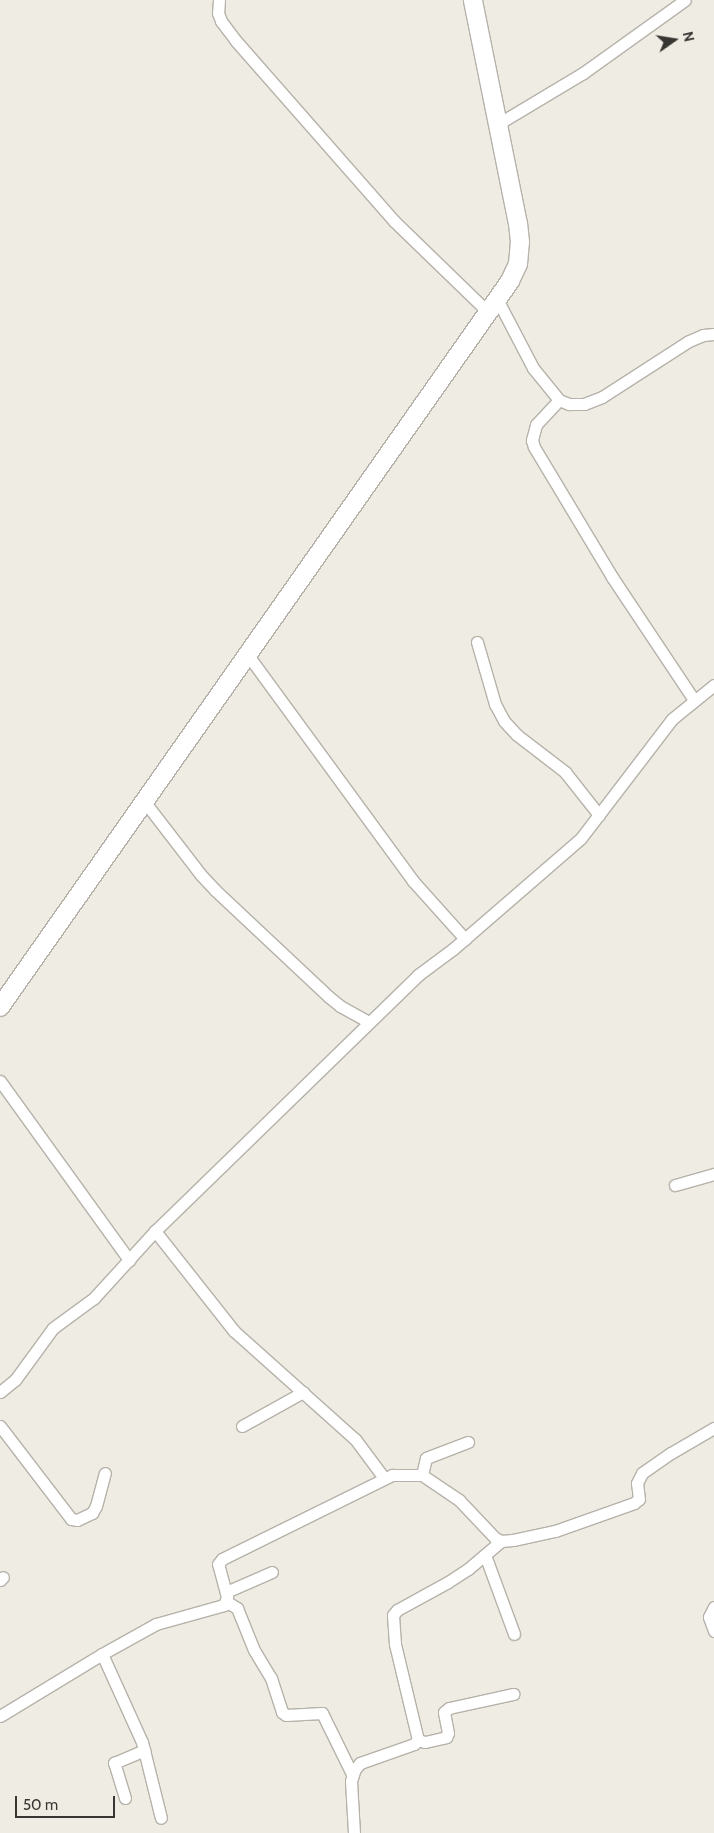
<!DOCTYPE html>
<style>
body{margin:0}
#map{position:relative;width:714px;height:1833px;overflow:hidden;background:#efece3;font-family:Cabin,sans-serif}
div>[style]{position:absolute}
.roads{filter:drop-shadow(1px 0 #b6b2aa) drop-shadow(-1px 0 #b6b2aa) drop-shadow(0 1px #b6b2aa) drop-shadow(0 -1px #b6b2aa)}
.street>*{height:11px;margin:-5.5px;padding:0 5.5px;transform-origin:5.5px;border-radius:5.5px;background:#fff}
.primary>*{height:18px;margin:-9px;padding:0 9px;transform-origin:9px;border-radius:9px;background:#fff}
span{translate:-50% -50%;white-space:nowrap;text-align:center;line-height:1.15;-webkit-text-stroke:5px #efece3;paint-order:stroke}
.north{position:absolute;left:649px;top:15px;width:50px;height:50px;-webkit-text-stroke:4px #efece3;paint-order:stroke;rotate:77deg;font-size:14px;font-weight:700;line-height:20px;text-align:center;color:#383633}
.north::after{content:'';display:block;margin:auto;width:18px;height:22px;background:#383633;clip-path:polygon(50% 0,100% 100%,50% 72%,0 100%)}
.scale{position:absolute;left:15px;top:1796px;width:100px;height:22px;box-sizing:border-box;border:2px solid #383633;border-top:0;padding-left:6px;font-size:15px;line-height:18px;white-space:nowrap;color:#383633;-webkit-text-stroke:4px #efece3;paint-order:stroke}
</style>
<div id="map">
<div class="roads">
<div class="street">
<i style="left:219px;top:0;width:13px;rotate:94deg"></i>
<i style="left:218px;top:13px;width:9px;rotate:69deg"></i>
<i style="left:221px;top:21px;width:25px;rotate:53deg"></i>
<i style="left:236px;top:41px;width:240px;rotate:48.7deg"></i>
<i style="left:394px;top:221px;width:131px;rotate:44.1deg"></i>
<i style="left:498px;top:124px;width:99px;rotate:-31deg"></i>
<i style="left:583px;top:73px;width:125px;rotate:-35.6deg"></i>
<i style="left:497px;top:299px;width:78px;rotate:62.4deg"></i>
<i style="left:533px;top:368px;width:41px;rotate:50.9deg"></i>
<i style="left:559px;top:400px;width:11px;rotate:22deg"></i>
<i style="left:569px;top:404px;width:15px"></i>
<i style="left:584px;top:404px;width:19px;rotate:-21deg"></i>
<i style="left:602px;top:397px;width:103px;rotate:-32.8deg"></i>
<i style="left:689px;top:341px;width:15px;rotate:-23deg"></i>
<i style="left:703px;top:335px;width:11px;rotate:-5deg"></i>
<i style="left:559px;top:400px;width:34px;rotate:133deg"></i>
<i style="left:536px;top:425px;width:16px;rotate:105deg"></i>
<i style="left:532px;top:440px;width:7px;rotate:74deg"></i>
<i style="left:534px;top:447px;width:152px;rotate:59deg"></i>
<i style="left:612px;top:577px;width:148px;rotate:56.3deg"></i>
<i style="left:477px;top:642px;width:65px;rotate:73.8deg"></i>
<i style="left:495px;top:704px;width:19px;rotate:62deg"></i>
<i style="left:504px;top:721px;width:19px;rotate:47deg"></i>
<i style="left:517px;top:735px;width:61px;rotate:37.6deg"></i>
<i style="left:565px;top:772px;width:55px;rotate:51.7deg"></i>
<i style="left:247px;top:654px;width:281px;rotate:53.8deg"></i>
<i style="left:413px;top:881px;width:78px;rotate:48.1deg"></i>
<i style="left:144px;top:801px;width:93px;rotate:52.4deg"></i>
<i style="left:201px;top:875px;width:21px;rotate:47deg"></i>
<i style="left:215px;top:890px;width:156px;rotate:43.2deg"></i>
<i style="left:329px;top:997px;width:14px;rotate:39deg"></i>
<i style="left:340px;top:1006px;width:33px;rotate:29deg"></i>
<i style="left:0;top:1081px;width:221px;rotate:54.2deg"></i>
<i style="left:675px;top:1185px;width:41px;rotate:-15.8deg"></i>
<i style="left:155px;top:1231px;width:127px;rotate:51.7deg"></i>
<i style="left:234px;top:1331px;width:162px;rotate:41.8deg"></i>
<i style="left:355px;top:1439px;width:49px;rotate:53.4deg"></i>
<i style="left:0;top:1392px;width:19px;rotate:-39deg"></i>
<i style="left:15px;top:1380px;width:64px;rotate:-53.8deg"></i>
<i style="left:53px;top:1328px;width:51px;rotate:-36.2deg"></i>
<i style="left:94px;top:1298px;width:91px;rotate:-47.7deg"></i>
<i style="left:155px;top:1231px;width:367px;rotate:-44.2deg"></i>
<i style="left:418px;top:975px;width:44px;rotate:-36.6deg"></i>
<i style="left:453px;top:949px;width:169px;rotate:-40.9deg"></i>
<i style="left:581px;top:838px;width:150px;rotate:-52.6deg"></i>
<i style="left:672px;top:719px;width:54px;rotate:-39deg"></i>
<i style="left:0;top:1426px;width:117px;rotate:52.6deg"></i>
<i style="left:71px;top:1519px;width:6px;rotate:9deg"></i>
<i style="left:77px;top:1520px;width:17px;rotate:-25deg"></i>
<i style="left:92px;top:1513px;width:8px;rotate:-60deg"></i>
<i style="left:96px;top:1506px;width:34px;rotate:-75deg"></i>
<i style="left:242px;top:1426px;width:70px;rotate:-29.1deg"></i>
<i style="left:422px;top:1475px;width:17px;rotate:-77deg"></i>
<i style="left:426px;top:1458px;width:45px;rotate:-20.9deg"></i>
<i style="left:485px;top:1555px;width:84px;rotate:69.8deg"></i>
<i style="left:0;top:1580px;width:4px;rotate:-45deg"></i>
<i style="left:226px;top:1592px;width:50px;rotate:-23.5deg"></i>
<i style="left:227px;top:1602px;width:12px;rotate:31deg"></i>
<i style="left:237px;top:1608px;width:45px;rotate:68deg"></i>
<i style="left:254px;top:1650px;width:33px;rotate:59deg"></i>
<i style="left:271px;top:1678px;width:36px;rotate:72deg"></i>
<i style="left:282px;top:1712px;width:5px;rotate:37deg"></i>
<i style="left:286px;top:1715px;width:36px;rotate:-3deg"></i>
<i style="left:322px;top:1713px;width:68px;rotate:63.8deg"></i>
<i style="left:714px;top:1607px;width:11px;rotate:117deg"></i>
<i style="left:709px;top:1617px;width:15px;rotate:70deg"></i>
<i style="left:102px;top:1654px;width:97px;rotate:65.6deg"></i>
<i style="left:142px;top:1742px;width:78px;rotate:76deg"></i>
<i style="left:0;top:1716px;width:119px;rotate:-31.3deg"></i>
<i style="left:102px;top:1654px;width:62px;rotate:-29.1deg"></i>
<i style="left:156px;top:1624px;width:71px;rotate:-15.6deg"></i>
<i style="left:224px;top:1605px;width:9px;rotate:-69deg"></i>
<i style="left:227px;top:1597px;width:34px;rotate:-105deg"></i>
<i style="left:218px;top:1564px;width:6px;rotate:-51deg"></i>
<i style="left:222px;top:1559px;width:190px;rotate:-26.3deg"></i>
<i style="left:392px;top:1475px;width:30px"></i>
<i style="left:422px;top:1475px;width:45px;rotate:34deg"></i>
<i style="left:459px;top:1500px;width:52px;rotate:46.5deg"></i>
<i style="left:495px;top:1538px;width:7px;rotate:27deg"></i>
<i style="left:501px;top:1541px;width:12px;rotate:-5deg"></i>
<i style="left:513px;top:1540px;width:43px;rotate:-12.1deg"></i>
<i style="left:555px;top:1531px;width:84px;rotate:-19.5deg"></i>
<i style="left:634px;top:1503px;width:6px;rotate:-39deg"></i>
<i style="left:639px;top:1499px;width:16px;rotate:-97deg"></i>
<i style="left:637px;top:1483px;width:11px;rotate:-63deg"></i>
<i style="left:642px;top:1473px;width:35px;rotate:-35deg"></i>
<i style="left:671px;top:1453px;width:50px;rotate:-30.2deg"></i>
<i style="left:418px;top:1740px;width:7px;rotate:16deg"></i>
<i style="left:425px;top:1742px;width:22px;rotate:-13deg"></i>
<i style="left:446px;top:1737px;width:4px;rotate:-63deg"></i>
<i style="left:448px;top:1733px;width:21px;rotate:-101deg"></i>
<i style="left:444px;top:1712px;width:6px;rotate:-39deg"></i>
<i style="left:449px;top:1708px;width:66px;rotate:-12.3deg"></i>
<i style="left:125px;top:1798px;width:37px;rotate:-107deg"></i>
<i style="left:114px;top:1763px;width:33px;rotate:-23deg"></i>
<i style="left:354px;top:1833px;width:52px;rotate:-93.3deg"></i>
<i style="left:351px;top:1781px;width:13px;rotate:-72deg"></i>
<i style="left:355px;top:1769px;width:8px;rotate:-50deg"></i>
<i style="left:360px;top:1763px;width:57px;rotate:-19.4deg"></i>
<i style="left:414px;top:1744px;width:6px;rotate:-45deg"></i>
<i style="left:418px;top:1740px;width:99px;rotate:-103.5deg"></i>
<i style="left:395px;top:1644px;width:29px;rotate:-94deg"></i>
<i style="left:393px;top:1615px;width:6px;rotate:-51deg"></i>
<i style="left:397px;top:1610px;width:58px;rotate:-28.8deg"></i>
<i style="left:448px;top:1582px;width:24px;rotate:-33deg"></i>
<i style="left:468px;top:1569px;width:43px;rotate:-40.3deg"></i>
</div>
<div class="primary">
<i style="left:0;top:1007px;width:887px;rotate:-54.91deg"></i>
<i style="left:510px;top:281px;width:19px;rotate:-65deg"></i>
<i style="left:518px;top:264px;width:22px;rotate:-85deg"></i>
<i style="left:520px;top:242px;width:18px;rotate:-96deg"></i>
<i style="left:518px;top:224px;width:228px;rotate:-101.4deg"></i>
</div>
</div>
<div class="north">N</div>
<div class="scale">50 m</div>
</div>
